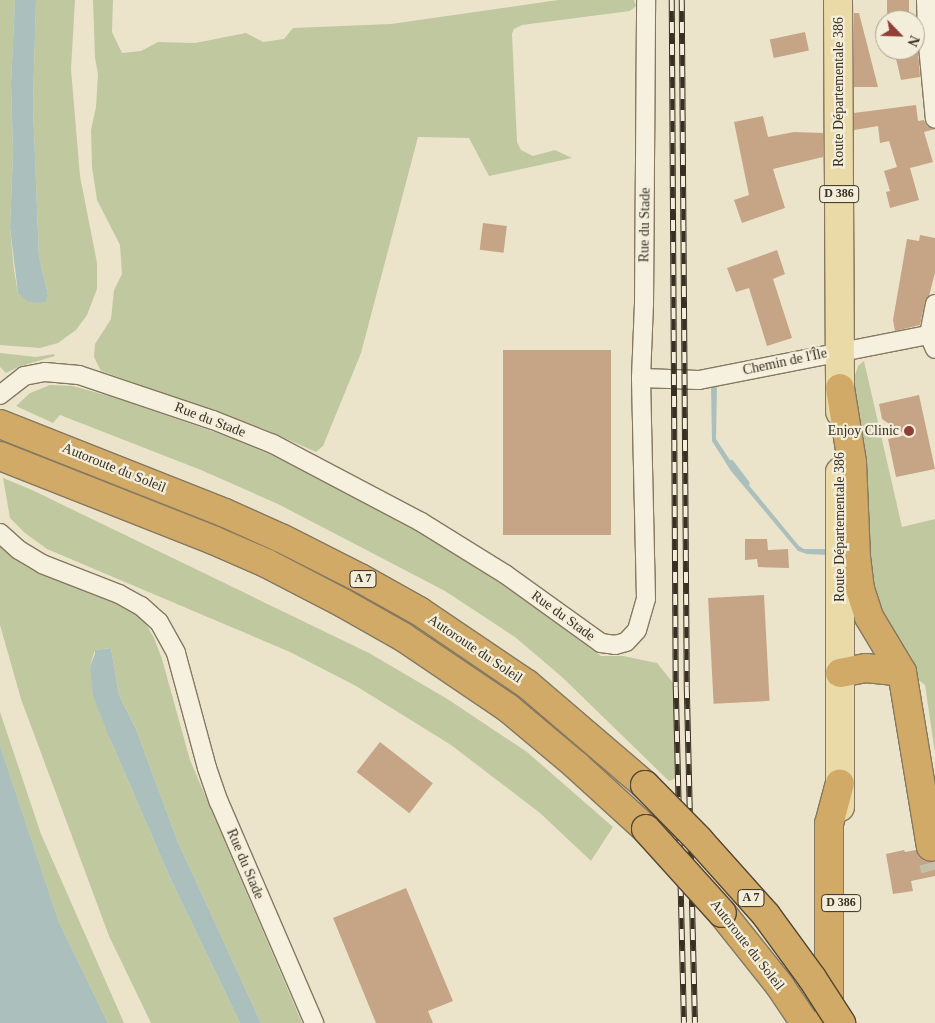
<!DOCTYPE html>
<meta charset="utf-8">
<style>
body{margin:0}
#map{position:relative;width:935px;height:1023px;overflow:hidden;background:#ebe4cb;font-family:Georgia,serif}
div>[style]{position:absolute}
.green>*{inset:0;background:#c0c8a0}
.water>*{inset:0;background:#abc0bc}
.stream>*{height:5px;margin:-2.5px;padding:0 2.5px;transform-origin:2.5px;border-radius:2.5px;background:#abc0bc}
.building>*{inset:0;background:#c5a585;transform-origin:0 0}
.motorway-tunnel>*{height:28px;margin-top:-14px;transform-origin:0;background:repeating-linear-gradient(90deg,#c7c0a9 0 28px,transparent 0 42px)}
.roads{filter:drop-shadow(1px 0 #867861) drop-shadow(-1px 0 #867861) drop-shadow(0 1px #867861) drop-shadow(0 -1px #867861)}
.minor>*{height:18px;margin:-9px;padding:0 9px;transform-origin:9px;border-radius:9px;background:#f6f1de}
.primary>*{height:28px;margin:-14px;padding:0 14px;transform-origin:14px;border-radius:14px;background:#e9daa8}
.motorway>*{height:28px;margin:-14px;padding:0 14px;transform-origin:14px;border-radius:14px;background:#d0aa66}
.rail>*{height:5.5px;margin-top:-2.75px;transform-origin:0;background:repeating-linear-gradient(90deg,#f3eeda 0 11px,#392f23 0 22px);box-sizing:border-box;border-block:1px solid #392f23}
.bridges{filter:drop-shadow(1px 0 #554634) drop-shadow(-1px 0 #554634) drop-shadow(0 1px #554634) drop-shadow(0 -1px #554634)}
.motorway-bridge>*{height:28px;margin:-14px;padding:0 14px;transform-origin:14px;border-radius:14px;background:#d0aa66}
.dots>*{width:14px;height:14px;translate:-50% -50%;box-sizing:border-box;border:2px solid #f3eeda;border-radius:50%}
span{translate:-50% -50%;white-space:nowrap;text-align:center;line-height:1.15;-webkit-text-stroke:4.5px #f3eeda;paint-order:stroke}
.shield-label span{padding:1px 4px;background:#f3eeda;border:1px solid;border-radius:4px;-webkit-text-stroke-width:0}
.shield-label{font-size:12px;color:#392f23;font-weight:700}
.street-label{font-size:14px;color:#392f23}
.poi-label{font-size:14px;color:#392f23}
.right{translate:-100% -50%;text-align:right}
.north{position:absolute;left:875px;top:10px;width:50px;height:50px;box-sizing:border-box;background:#f3eeda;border:1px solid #a9a291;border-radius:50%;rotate:114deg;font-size:14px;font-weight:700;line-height:20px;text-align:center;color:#392f23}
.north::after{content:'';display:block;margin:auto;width:18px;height:22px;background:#903e37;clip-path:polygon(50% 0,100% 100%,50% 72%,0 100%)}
</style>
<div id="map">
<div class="green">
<i style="clip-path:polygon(0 0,15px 0,11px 83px,13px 152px,10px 228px,14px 270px,18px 293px,48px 295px,39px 257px,33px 106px,36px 0,75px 0,71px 69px,80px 176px,97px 263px,97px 289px,87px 315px,76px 330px,58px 343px,40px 348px,0 345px)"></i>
<i style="clip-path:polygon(93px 0,113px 0,112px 32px,122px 53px,141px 51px,158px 42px,195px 43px,246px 33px,263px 42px,284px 39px,293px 28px,391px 24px,558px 0,634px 0,636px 6px,630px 11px,522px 25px,514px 29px,512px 34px,517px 142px,521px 150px,533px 156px,555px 150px,572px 158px,489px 176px,469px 138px,418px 137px,361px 353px,323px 446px,316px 452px,264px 429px,101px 371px,94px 357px,95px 344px,111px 319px,114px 290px,122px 274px,120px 245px,97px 200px,92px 167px,91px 130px,96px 107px,98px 74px,95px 58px)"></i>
<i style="clip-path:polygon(0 353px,36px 357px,54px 354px,55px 356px,18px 367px,6px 373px,0 367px)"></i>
<i style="clip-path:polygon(864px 361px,902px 527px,935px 519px,935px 753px,925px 685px,916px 678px,912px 659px,871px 597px,853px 382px,858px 366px)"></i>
<i style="clip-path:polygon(50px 385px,73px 386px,116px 398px,229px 437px,284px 460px,358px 496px,448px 547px,504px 582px,601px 656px,623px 656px,657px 663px,674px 684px,676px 778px,669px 781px,562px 677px,515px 637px,445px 591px,278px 504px,201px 470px,60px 415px,53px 423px,16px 406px,30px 393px)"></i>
<i style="clip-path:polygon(3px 478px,32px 490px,369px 653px,449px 700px,527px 752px,613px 827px,591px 861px,540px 813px,451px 745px,356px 686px,290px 652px,47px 549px,25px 533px,10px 518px)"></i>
<i style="clip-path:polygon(0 543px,9px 553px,24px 563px,124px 604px,141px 615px,154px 638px,162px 659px,190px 760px,302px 1023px,261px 1023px,178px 842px,136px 729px,119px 695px,111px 648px,95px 650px,90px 666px,110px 739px,171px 880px,240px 1023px,151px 1023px,109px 936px,21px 699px,0 625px)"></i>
<i style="clip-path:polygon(0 712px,41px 834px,124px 1023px,108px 1023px,59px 922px,0 745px)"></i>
</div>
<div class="water">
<i style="clip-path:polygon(15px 0,36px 0,33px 106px,39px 257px,48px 295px,45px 302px,36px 303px,27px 301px,18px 293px,10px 228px,13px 152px,11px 83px)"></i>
<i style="clip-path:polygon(717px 386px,716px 439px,738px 472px,799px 546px,804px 549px,827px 549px,827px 555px,807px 554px,798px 551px,731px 471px,712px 441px,711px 387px)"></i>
<i style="clip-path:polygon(111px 648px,119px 695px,136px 729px,178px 842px,261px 1023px,240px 1023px,171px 880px,110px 739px,93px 696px,90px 666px,95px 654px,95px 650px)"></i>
<i style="clip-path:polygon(0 745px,59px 922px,108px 1023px,0 1023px)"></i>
</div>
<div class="stream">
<i style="left:731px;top:462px;width:26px;rotate:53deg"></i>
</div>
<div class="building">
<i style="left:887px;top:0;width:22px;height:20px"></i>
<i style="clip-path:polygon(854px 13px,859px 13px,878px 87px,854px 87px)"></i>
<i style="left:805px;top:32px;width:19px;height:36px;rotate:78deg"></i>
<i style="clip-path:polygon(894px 50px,918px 50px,920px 77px,901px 80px)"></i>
<i style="clip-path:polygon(916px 105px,918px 121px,924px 120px,927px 126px,935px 129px,924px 132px,933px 162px,910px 168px,919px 200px,890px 208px,886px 192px,890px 191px,884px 171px,897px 167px,889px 141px,880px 143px,878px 126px,854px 130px,854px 113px)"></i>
<i style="clip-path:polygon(763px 116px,768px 137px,794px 132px,823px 133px,823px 157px,773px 169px,785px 208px,742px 223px,734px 200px,749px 195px,734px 122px)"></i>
<i style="left:483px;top:223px;width:24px;height:27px;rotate:7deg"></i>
<i style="clip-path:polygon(920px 235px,935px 238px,935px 273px,929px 296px,925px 302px,920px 325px,895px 331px,893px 320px,907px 239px,919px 241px)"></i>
<i style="clip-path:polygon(777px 250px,785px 274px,773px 279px,792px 338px,767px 346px,749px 288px,736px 292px,727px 268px)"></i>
<i style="left:503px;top:350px;width:108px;height:185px"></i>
<i style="clip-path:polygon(919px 395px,935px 469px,896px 477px,888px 439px,906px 435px,882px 419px,879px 404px)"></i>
<i style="clip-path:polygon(745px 539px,767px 539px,768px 550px,788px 549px,789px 568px,758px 567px,757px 559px,745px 560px)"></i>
<i style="left:764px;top:595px;width:106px;height:56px;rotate:87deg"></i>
<i style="left:380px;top:742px;width:67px;height:38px;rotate:38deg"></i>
<i style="clip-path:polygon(904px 850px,905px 852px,916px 850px,919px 857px,925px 861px,935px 862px,935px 876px,911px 881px,913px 891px,893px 894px,886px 854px)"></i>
<i style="clip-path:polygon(406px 888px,453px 1001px,428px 1011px,433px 1023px,376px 1023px,333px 918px)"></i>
</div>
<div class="motorway-tunnel">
<i style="left:933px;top:862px;width:8px;rotate:76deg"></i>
</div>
<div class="roads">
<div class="minor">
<i style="left:926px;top:0;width:35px;rotate:88deg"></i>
<i style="left:927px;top:35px;width:84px;rotate:84.6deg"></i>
<i style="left:935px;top:304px;width:32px;rotate:101deg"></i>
<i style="left:929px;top:335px;width:15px;rotate:67deg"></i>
<i style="left:641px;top:378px;width:58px;rotate:2deg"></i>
<i style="left:699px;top:380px;width:234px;rotate:-11.1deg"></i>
<i style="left:0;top:395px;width:31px;rotate:-38deg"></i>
<i style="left:24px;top:376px;width:21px;rotate:-11deg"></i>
<i style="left:45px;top:372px;width:34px;rotate:5deg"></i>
<i style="left:79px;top:375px;width:141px;rotate:18.6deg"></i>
<i style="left:213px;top:420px;width:65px;rotate:21.8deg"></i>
<i style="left:273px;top:444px;width:167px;rotate:27.8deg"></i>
<i style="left:421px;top:522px;width:99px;rotate:31.8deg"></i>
<i style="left:505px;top:574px;width:118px;rotate:35.7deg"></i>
<i style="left:601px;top:643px;width:14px;rotate:8deg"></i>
<i style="left:615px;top:645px;width:11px;rotate:-15deg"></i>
<i style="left:626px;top:642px;width:16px;rotate:-47deg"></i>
<i style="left:637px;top:630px;width:32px;rotate:-74deg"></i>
<i style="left:646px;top:599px;width:221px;rotate:-91.3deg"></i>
<i style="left:641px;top:378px;width:74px;rotate:-87.7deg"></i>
<i style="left:644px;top:304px;width:304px;rotate:-89.6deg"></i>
<i style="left:0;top:533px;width:25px;rotate:42deg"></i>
<i style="left:19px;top:550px;width:27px;rotate:31deg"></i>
<i style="left:42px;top:564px;width:83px;rotate:21.3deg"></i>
<i style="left:119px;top:594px;width:25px;rotate:29deg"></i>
<i style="left:141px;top:606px;width:24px;rotate:42deg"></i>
<i style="left:159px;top:622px;width:35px;rotate:61deg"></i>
<i style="left:176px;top:653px;width:119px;rotate:74.9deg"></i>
<i style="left:207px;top:768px;width:36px;rotate:71deg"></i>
<i style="left:219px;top:802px;width:241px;rotate:66.7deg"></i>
</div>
<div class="primary">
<i style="left:838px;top:0;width:412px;rotate:89.7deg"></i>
<i style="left:840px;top:472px;width:335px;rotate:90deg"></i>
</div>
<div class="motorway">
<i style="left:840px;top:388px;width:75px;rotate:80.8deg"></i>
<i style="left:852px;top:462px;width:95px;rotate:87.6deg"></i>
<i style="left:856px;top:557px;width:32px;rotate:83deg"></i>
<i style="left:860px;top:589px;width:29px;rotate:72deg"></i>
<i style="left:869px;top:617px;width:64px;rotate:59deg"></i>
<i style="left:902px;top:672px;width:177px;rotate:80.6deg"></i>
<i style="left:0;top:424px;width:242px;rotate:21.6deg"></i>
<i style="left:225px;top:513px;width:61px;rotate:24.1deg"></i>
<i style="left:281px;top:538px;width:89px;rotate:26.9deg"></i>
<i style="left:360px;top:578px;width:68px;rotate:29.2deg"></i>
<i style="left:419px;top:611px;width:130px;rotate:34.1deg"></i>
<i style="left:527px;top:684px;width:155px;rotate:40.6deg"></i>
<i style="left:0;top:456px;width:229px;rotate:21.5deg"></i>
<i style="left:213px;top:540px;width:58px;rotate:23.5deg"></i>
<i style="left:266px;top:563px;width:87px;rotate:27.5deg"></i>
<i style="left:343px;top:603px;width:69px;rotate:29.5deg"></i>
<i style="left:403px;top:637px;width:127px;rotate:34.1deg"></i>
<i style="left:508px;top:708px;width:90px;rotate:40deg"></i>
<i style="left:577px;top:766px;width:93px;rotate:42.4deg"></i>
<i style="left:840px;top:673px;width:26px;rotate:-11deg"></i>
<i style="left:866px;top:668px;width:36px;rotate:6deg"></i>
<i style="left:722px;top:913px;width:93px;rotate:51.5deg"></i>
<i style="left:780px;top:986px;width:45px;rotate:56deg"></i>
<i style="left:829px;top:1015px;width:191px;rotate:-90deg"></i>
<i style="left:829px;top:824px;width:42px;rotate:-75deg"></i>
</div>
</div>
<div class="rail">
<i style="left:672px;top:0;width:687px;rotate:89.67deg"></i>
<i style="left:676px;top:687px;width:336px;rotate:88.6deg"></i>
<i style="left:682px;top:0;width:687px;rotate:89.58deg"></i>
<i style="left:687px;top:687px;width:336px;rotate:88.6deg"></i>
</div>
<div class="bridges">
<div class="motorway-bridge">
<i style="left:645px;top:785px;width:77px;rotate:45.5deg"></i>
<i style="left:699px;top:840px;width:101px;rotate:48.2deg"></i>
<i style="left:766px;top:915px;width:78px;rotate:53.9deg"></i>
<i style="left:812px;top:978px;width:54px;rotate:57.2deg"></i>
<i style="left:646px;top:829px;width:113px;rotate:47.9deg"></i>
</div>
</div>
<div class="dots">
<i style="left:909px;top:431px;background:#903e37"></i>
</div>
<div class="shield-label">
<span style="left:839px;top:194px">D 386</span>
<span style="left:363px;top:579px">A 7</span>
<span style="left:751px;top:898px">A 7</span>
<span style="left:841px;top:903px">D 386</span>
</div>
<div class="street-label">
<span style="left:839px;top:92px;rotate:-90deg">Route Départementale 386</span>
<span style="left:645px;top:225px;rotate:-89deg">Rue du Stade</span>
<span style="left:785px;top:362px;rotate:-12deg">Chemin de l'Île</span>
<span style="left:210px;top:420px;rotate:21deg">Rue du Stade</span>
<span style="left:114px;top:468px;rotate:22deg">Autoroute du Soleil</span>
<span style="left:840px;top:527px;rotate:-90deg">Route Départementale 386</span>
<span style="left:563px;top:616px;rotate:36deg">Rue du Stade</span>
<span style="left:475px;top:649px;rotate:34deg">Autoroute du Soleil</span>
<span style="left:245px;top:864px;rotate:67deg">Rue du Stade</span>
<span style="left:747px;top:945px;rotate:52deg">Autoroute du Soleil</span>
</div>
<div class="poi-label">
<span class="right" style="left:899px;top:431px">Enjoy Clinic</span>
</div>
<div class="north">N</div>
</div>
